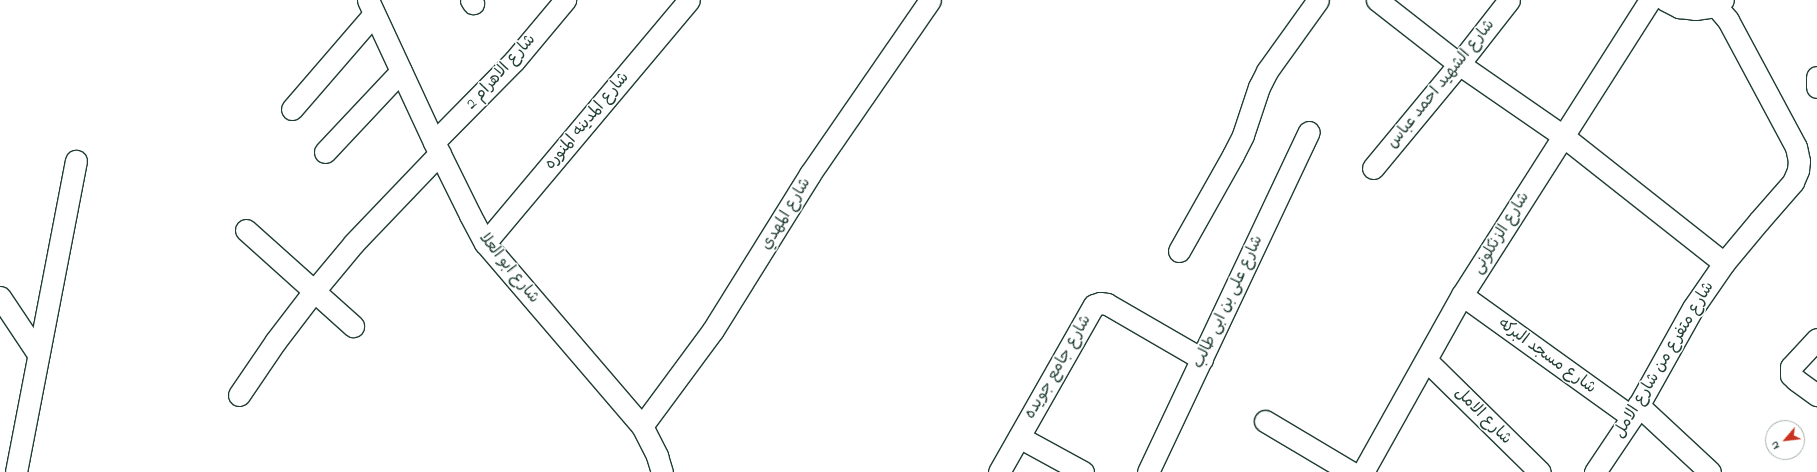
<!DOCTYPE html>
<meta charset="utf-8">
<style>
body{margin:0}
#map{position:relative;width:1817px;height:472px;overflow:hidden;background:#fff;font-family:"Indie Flower","Playpen Sans Arabic",sans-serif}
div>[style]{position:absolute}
.roads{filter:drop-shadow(1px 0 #1f3d34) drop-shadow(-1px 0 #1f3d34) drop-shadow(0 1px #1f3d34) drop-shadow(0 -1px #1f3d34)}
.minor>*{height:21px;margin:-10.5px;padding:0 10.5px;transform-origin:10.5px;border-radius:10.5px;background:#fff}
span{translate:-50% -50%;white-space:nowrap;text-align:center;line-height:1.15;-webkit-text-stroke:3px #fff;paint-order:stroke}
.street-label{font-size:16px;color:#1f3d34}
.north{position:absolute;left:1765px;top:420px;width:40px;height:40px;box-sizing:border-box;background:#fff;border:1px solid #a5b1ae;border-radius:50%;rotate:242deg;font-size:11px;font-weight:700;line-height:16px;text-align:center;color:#1f3d34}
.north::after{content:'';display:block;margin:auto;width:14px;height:18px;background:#c8321e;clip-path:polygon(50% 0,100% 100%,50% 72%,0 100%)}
</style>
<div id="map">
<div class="roads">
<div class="minor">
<i style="left:368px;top:0;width:157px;rotate:65.1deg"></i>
<i style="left:434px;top:142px;width:81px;rotate:63.7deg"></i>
<i style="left:470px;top:215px;width:32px;rotate:62deg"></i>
<i style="left:485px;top:243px;width:241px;rotate:49.4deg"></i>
<i style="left:642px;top:426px;width:34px;rotate:63deg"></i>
<i style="left:657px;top:456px;width:17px;rotate:73deg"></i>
<i style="left:471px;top:0;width:4px;rotate:56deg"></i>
<i style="left:1377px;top:0;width:104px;rotate:38deg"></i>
<i style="left:1459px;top:64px;width:126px;rotate:34.7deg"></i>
<i style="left:1563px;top:136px;width:205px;rotate:38.3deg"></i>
<i style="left:1665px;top:0;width:16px;rotate:27deg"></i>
<i style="left:1679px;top:7px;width:16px;rotate:7deg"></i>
<i style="left:1695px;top:9px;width:21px;rotate:-8deg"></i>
<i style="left:1716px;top:6px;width:9px;rotate:-41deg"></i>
<i style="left:1817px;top:77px;width:10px;rotate:90deg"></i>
<i style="left:292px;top:109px;width:125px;rotate:-49.2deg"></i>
<i style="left:434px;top:142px;width:114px;rotate:-45.4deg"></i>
<i style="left:514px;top:61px;width:80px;rotate:-50.1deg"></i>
<i style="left:325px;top:152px;width:111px;rotate:-46.8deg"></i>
<i style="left:1373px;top:168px;width:135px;rotate:-50.4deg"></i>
<i style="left:1459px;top:64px;width:81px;rotate:-52deg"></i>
<i style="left:246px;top:230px;width:144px;rotate:41.9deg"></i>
<i style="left:485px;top:243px;width:317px;rotate:-50deg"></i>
<i style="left:1179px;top:251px;width:110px;rotate:-60.6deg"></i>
<i style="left:1233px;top:155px;width:22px;rotate:-63deg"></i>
<i style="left:1243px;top:135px;width:51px;rotate:-71.6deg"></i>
<i style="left:1259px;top:87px;width:18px;rotate:-63deg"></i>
<i style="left:1267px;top:71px;width:87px;rotate:-54.3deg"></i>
<i style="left:1462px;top:295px;width:209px;rotate:35.7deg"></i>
<i style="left:0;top:297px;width:69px;rotate:56.3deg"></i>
<i style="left:1817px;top:339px;width:38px;rotate:133deg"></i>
<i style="left:1791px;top:367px;width:8px;rotate:90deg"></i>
<i style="left:1791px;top:375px;width:7px;rotate:45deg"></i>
<i style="left:1796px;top:380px;width:26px;rotate:36deg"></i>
<i style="left:1427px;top:361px;width:158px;rotate:44.5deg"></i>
<i style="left:239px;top:395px;width:64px;rotate:-55.8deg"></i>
<i style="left:275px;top:342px;width:64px;rotate:-52.6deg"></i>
<i style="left:314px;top:291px;width:62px;rotate:-50.2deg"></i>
<i style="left:354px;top:243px;width:124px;rotate:-46.3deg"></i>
<i style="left:1638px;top:405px;width:98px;rotate:42.9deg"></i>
<i style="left:1265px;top:421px;width:100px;rotate:30.7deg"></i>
<i style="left:642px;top:426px;width:119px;rotate:-53.5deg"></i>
<i style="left:713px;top:330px;width:184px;rotate:-58.1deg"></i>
<i style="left:810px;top:174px;width:211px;rotate:-55.4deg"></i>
<i style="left:1019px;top:437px;width:73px;rotate:28.7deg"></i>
<i style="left:16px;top:472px;width:317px;rotate:-79.1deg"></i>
<i style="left:999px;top:472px;width:192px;rotate:-60.4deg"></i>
<i style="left:1094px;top:305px;width:6px;rotate:-18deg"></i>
<i style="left:1100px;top:303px;width:7px;rotate:8deg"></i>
<i style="left:1107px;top:304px;width:110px;rotate:30.1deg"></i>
<i style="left:1148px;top:472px;width:376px;rotate:-64.7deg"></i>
<i style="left:1363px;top:472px;width:203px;rotate:-60.8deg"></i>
<i style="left:1462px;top:295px;width:350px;rotate:-57.5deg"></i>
<i style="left:1595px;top:472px;width:66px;rotate:-56.1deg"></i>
<i style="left:1632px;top:417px;width:125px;rotate:-60.8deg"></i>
<i style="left:1693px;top:308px;width:55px;rotate:-55.4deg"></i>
<i style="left:1724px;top:263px;width:55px;rotate:-50.2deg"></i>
<i style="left:1759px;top:221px;width:52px;rotate:-48.9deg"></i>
<i style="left:1793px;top:182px;width:13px;rotate:-67deg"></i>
<i style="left:1798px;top:170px;width:9px;rotate:-84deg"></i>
<i style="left:1799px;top:161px;width:14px;rotate:-102deg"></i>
<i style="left:1796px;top:147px;width:144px;rotate:-118.2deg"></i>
<i style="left:1728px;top:20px;width:18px;rotate:-131deg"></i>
</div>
</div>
<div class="street-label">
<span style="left:501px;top:72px;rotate:-48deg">شارع الاهرام 2</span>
<span style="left:1441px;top:84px;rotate:-51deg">شارع الشهيد احمد عباس</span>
<span style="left:587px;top:121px;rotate:-50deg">شارع المدينه المنوره</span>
<span style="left:786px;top:214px;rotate:-59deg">شارع المهدي</span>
<span style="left:1501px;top:233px;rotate:-58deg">شارع الزنكلونى</span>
<span style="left:509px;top:268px;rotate:51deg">شارع ابو العلا</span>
<span style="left:1228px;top:302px;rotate:-65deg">شارع على بن ابى طالب</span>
<span style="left:1547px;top:356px;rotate:36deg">شارع مسجد البركه</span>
<span style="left:1664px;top:360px;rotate:-59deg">شارع متفرع من شارع الامل</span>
<span style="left:1058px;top:367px;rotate:-60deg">شارع جامع جويده</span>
<span style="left:1483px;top:416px;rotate:45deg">شارع الامل</span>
</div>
<div class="north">N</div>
</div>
